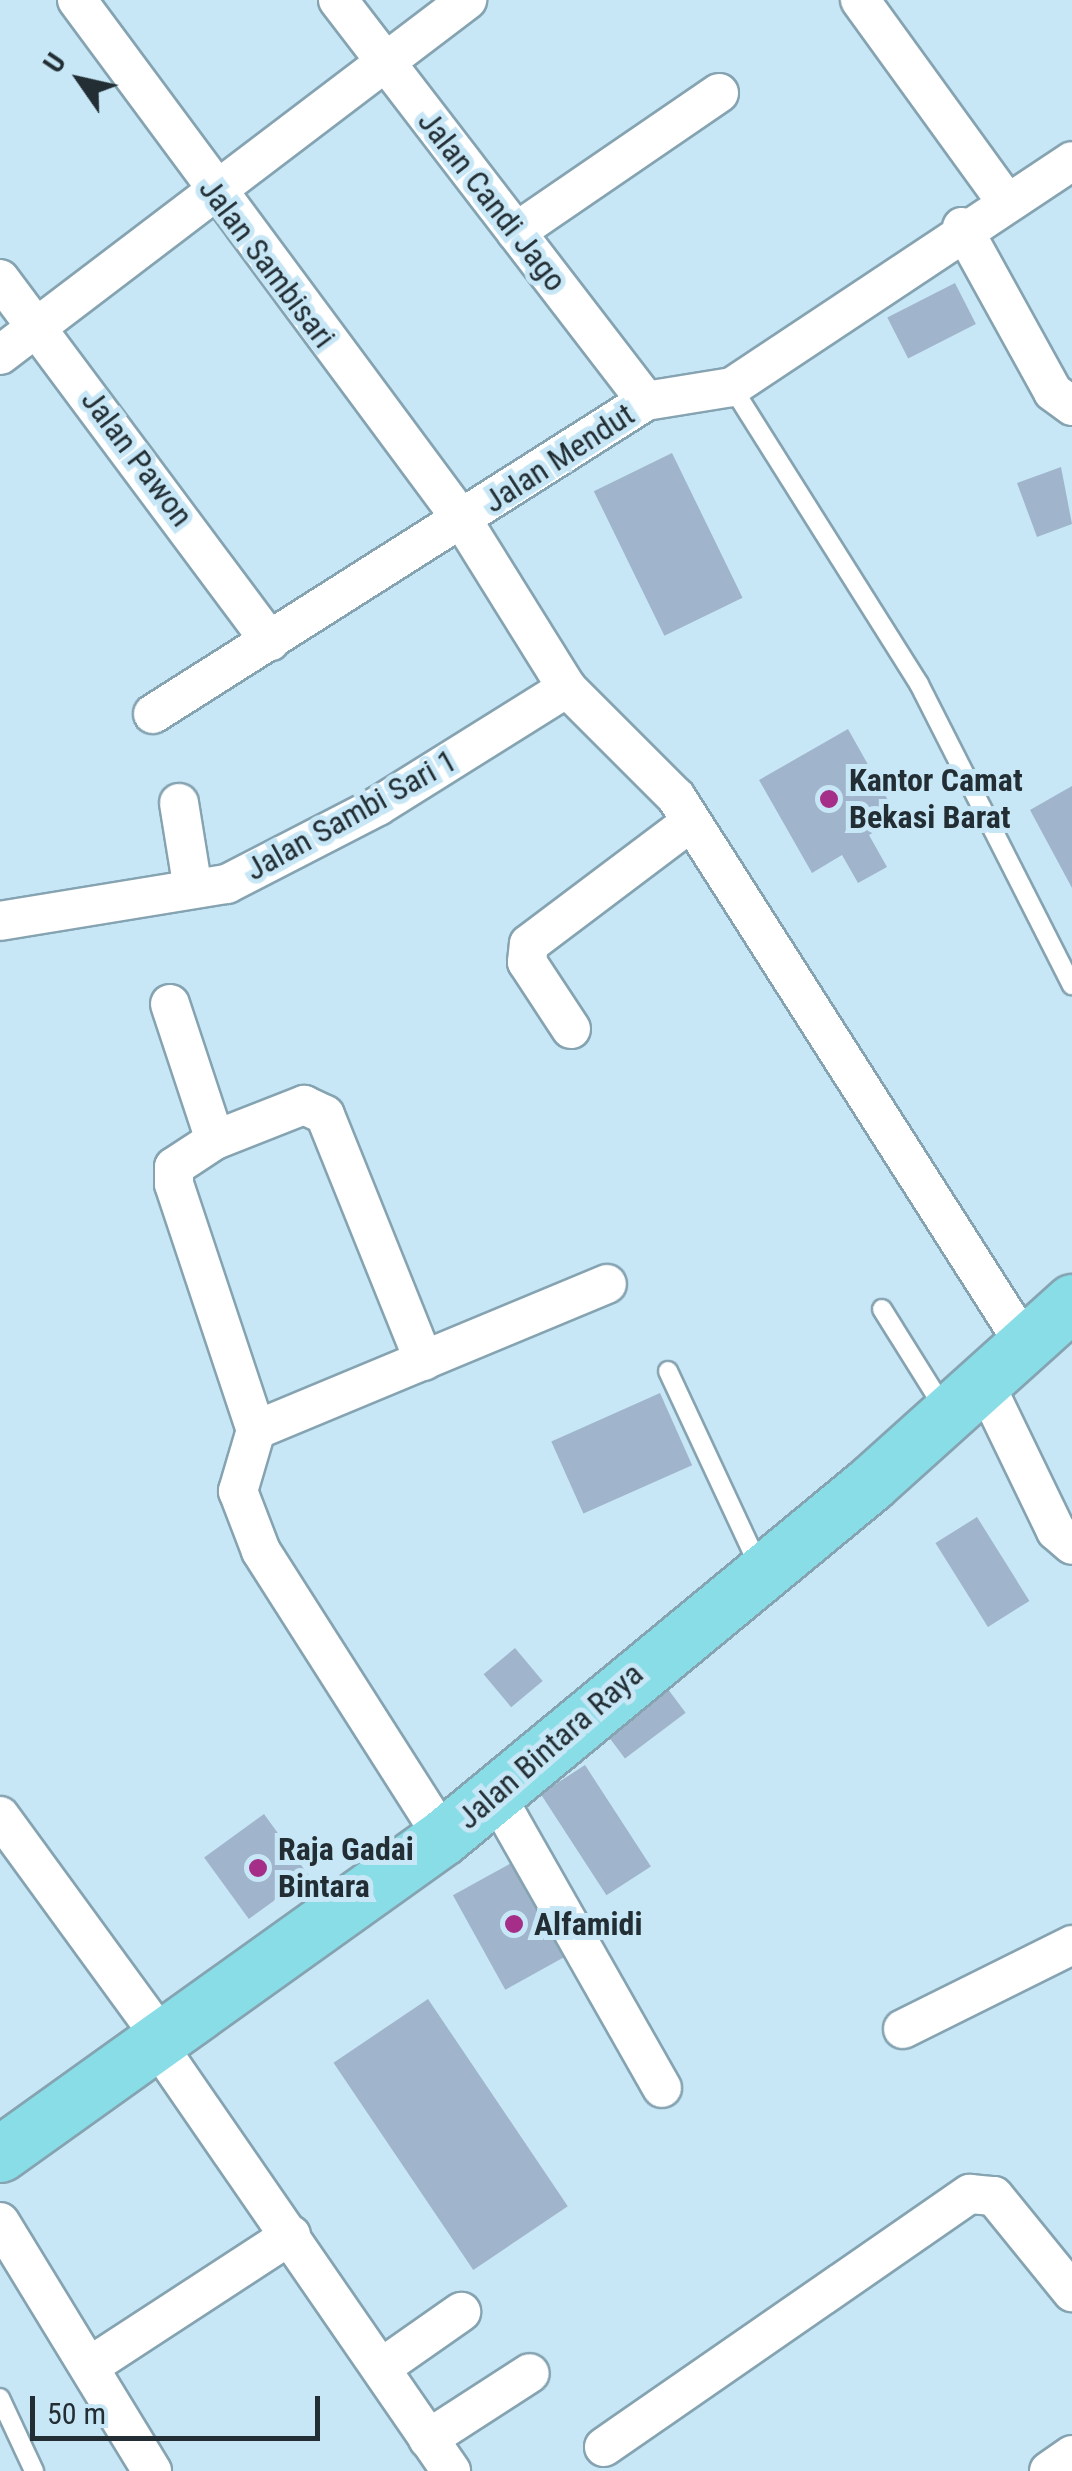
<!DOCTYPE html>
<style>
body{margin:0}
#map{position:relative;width:1072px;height:2471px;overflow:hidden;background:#c8e7f6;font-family:"Roboto Condensed",sans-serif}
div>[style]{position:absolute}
.building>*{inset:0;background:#a0b5cb;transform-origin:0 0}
.roads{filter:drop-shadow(2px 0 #85a3b1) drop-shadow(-2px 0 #85a3b1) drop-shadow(0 2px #85a3b1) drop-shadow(0 -2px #85a3b1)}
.service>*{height:18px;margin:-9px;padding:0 9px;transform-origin:9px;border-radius:9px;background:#fff}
.minor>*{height:38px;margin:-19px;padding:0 19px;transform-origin:19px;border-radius:19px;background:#fff}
.primary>*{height:55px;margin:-27.5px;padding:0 27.5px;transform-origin:27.5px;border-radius:27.5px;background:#89dde6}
.dots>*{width:28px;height:28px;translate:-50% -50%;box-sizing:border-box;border:5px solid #c8e7f6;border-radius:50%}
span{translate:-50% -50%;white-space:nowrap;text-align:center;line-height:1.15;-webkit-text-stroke:10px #c8e7f6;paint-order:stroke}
.street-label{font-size:32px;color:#222e34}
.poi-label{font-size:32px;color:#222e34;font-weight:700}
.left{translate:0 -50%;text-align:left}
.north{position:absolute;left:30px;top:30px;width:100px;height:100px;-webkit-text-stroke:8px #c8e7f6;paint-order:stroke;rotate:304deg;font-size:28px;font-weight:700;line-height:40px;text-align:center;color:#222e34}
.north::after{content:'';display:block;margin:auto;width:35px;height:45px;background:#222e34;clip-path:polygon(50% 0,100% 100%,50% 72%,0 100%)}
.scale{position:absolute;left:30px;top:2396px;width:290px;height:45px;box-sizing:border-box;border:5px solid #222e34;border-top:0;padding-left:12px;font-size:30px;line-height:35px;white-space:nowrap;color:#222e34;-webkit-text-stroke:8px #c8e7f6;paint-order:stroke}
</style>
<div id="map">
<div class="building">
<i style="left:955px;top:283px;width:46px;height:76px;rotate:63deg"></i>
<i style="left:672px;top:453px;width:161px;height:87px;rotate:64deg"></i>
<i style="clip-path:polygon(1061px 467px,1072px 524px,1037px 537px,1017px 483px)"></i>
<i style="clip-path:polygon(848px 729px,898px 818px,869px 835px,887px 867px,858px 883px,842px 855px,812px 873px,759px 780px)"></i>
<i style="clip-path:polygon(1072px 786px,1072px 888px,1030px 810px)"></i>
<i style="left:660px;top:1393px;width:79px;height:119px;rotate:66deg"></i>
<i style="left:977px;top:1517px;width:99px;height:49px;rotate:58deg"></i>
<i style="left:515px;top:1648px;width:43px;height:41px;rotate:50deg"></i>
<i style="left:661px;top:1680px;width:41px;height:76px;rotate:53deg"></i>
<i style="left:585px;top:1765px;width:121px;height:53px;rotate:57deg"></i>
<i style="left:264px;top:1814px;width:76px;height:74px;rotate:54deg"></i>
<i style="left:522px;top:1857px;width:108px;height:79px;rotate:61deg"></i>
<i style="left:428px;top:1999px;width:250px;height:114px;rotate:56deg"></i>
</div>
<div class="roads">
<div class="service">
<i style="left:732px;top:387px;width:351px;rotate:57.8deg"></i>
<i style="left:919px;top:684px;width:338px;rotate:63.1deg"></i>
<i style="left:882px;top:1309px;width:119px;rotate:58deg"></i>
<i style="left:668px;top:1371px;width:215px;rotate:65deg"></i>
<i style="left:0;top:2398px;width:81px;rotate:65deg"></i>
</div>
<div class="minor">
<i style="left:77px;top:0;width:648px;rotate:53.47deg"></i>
<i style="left:463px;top:521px;width:197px;rotate:58.1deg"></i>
<i style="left:567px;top:688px;width:154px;rotate:45deg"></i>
<i style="left:676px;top:797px;width:647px;rotate:57.49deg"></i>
<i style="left:338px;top:0;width:506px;rotate:52.47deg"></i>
<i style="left:860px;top:0;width:247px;rotate:54.1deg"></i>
<i style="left:962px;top:227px;width:188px;rotate:61.1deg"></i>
<i style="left:1053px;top:392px;width:24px;rotate:36deg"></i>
<i style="left:516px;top:232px;width:246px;rotate:-34.4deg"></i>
<i style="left:0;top:279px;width:452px;rotate:53.3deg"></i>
<i style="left:0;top:355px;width:587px;rotate:-37.24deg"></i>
<i style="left:153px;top:714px;width:584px;rotate:-32.41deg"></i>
<i style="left:646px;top:401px;width:87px;rotate:-9.2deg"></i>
<i style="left:732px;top:387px;width:408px;rotate:-33.6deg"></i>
<i style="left:179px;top:803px;width:87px;rotate:80.8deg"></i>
<i style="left:0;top:921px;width:230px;rotate:-9.3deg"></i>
<i style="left:227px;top:884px;width:170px;rotate:-27.3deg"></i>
<i style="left:378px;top:806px;width:223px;rotate:-32deg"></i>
<i style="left:170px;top:1004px;width:143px;rotate:71.7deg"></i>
<i style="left:215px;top:1140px;width:49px;rotate:146.6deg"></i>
<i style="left:174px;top:1167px;width:17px;rotate:90deg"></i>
<i style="left:174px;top:1184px;width:259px;rotate:71.6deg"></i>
<i style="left:256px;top:1430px;width:64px;rotate:106.4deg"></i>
<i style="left:238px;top:1491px;width:64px;rotate:69deg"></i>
<i style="left:261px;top:1551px;width:339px;rotate:57.5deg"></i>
<i style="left:571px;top:1029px;width:80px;rotate:-123.3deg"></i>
<i style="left:527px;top:962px;width:18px;rotate:-84deg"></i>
<i style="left:529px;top:944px;width:203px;rotate:-37deg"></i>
<i style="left:215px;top:1140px;width:96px;rotate:-21.5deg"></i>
<i style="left:304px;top:1105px;width:23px;rotate:25deg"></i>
<i style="left:325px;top:1115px;width:265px;rotate:68.1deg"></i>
<i style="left:982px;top:1378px;width:170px;rotate:64.2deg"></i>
<i style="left:1056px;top:1531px;width:21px;rotate:41deg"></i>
<i style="left:256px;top:1430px;width:380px;rotate:-22.6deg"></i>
<i style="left:495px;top:1794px;width:338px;rotate:60.4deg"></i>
<i style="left:0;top:1816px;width:273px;rotate:53.9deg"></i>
<i style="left:903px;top:2029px;width:189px;rotate:-26.4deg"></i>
<i style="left:156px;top:2043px;width:520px;rotate:55.42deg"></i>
<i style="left:0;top:2222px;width:292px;rotate:58.6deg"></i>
<i style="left:90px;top:2366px;width:240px;rotate:-33.1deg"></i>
<i style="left:381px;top:2368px;width:98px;rotate:-35deg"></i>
<i style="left:428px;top:2439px;width:121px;rotate:-32.9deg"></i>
<i style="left:604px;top:2447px;width:445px;rotate:-34.7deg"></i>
<i style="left:970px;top:2194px;width:24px;rotate:5deg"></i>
<i style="left:994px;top:2196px;width:124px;rotate:50.9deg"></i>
<i style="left:1049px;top:2471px;width:28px;rotate:-35deg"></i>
</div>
<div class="primary">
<i style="left:0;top:2154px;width:545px;rotate:-35.59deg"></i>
<i style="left:443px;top:1837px;width:554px;rotate:-39.58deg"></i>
<i style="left:870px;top:1484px;width:272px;rotate:-42deg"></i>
</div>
</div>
<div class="dots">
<i style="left:829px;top:799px;background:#a52f88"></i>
<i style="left:258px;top:1868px;background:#a52f88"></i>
<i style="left:514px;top:1924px;background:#a52f88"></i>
</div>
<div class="street-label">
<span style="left:492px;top:201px;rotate:52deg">Jalan Candi Jago</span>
<span style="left:267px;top:263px;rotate:53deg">Jalan Sambisari</span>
<span style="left:137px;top:458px;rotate:53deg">Jalan Pawon</span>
<span style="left:559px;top:458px;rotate:-33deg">Jalan Mendut</span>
<span style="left:351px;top:815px;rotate:-29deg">Jalan Sambi Sari 1</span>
<span style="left:550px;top:1746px;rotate:-41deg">Jalan Bintara Raya</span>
</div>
<div class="poi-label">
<span class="left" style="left:849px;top:799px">Kantor Camat<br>Bekasi Barat</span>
<span class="left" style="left:278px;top:1868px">Raja Gadai<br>Bintara</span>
<span class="left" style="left:534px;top:1924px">Alfamidi</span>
</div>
<div class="north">U</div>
<div class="scale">50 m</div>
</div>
